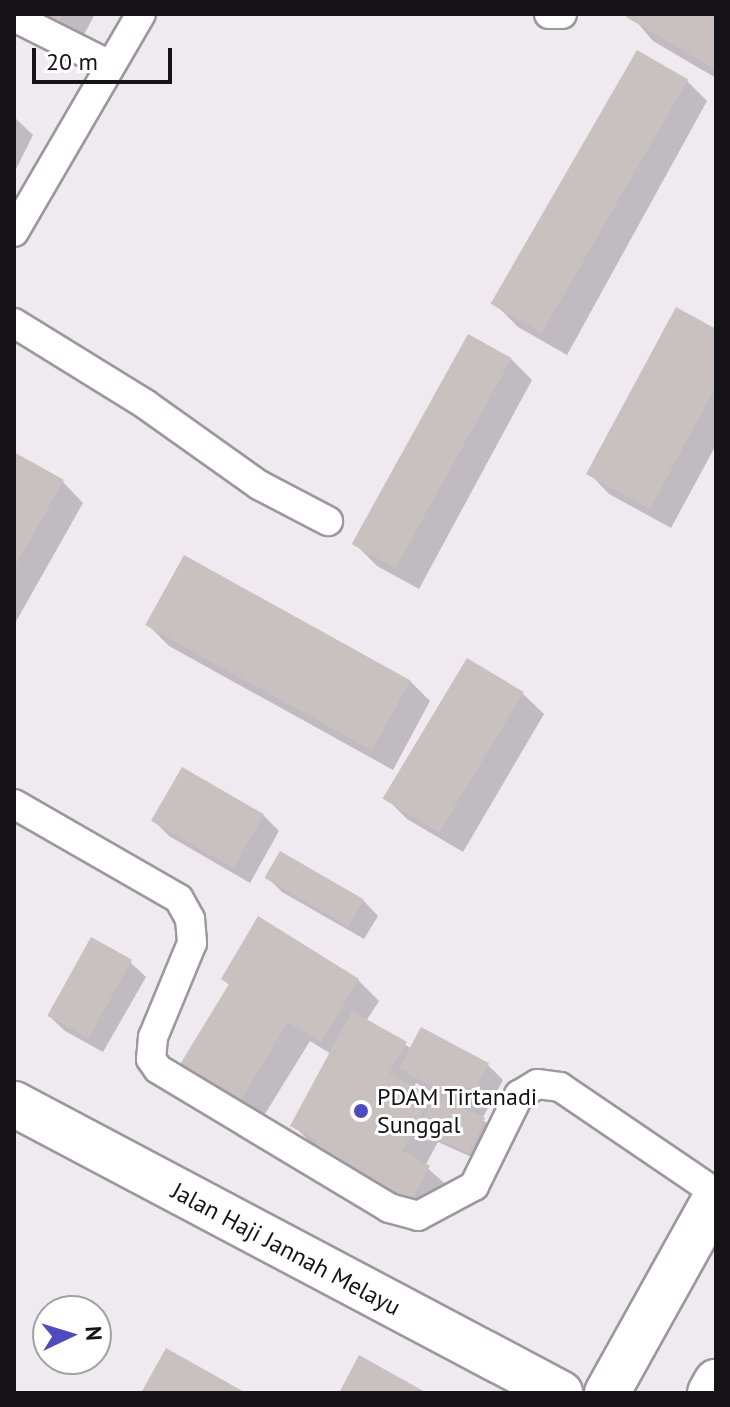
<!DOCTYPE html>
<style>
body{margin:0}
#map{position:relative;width:730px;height:1407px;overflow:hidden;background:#efeaf0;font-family:"PT Sans",sans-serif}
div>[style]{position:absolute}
.shadow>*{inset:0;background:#0003}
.building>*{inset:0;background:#c9c0c0;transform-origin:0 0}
.roads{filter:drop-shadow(2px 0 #9c989d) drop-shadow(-2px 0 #9c989d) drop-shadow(0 2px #9c989d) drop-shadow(0 -2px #9c989d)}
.service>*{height:28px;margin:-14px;padding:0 14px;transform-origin:14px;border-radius:14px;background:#fff}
.secondary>*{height:44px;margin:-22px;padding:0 22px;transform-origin:22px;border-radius:22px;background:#fff}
.primary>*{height:44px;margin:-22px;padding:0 22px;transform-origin:22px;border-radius:22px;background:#fff}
.dots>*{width:22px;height:22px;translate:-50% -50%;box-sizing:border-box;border:4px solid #fff;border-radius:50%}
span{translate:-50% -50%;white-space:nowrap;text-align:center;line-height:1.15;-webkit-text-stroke:6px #fff;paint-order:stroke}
.poi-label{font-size:24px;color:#151315}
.left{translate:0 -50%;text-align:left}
.street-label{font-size:24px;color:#151315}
.frame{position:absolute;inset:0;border:16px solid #151315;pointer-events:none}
.north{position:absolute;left:32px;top:1295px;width:80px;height:80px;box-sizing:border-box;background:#fff;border:2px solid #a1a1a1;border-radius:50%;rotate:86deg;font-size:22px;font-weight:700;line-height:32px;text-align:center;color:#151315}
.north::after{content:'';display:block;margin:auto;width:28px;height:36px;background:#4e4ac1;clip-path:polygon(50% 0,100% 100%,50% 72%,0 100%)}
.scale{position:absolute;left:32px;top:48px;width:140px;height:36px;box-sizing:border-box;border:4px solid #151315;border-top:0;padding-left:10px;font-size:24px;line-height:28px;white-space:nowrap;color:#151315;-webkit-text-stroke:6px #fff;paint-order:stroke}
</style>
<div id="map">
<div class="shadow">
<i style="clip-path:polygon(25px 14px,95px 14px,79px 44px)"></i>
<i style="clip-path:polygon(630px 14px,716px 14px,716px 78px,653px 41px)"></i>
<i style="clip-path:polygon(686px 80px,707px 101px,567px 355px,518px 327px,497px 306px)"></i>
<i style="clip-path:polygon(14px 117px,33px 135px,14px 173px)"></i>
<i style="clip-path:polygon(716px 332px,716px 445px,671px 528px,609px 494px,589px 473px)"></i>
<i style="clip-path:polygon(511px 359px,532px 380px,419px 589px,377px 566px,356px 545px)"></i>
<i style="clip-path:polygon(14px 454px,63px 482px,83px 503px,14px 625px)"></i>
<i style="clip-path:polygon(148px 625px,409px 680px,430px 701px,393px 770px,169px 646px)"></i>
<i style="clip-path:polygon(467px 660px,523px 694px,544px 714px,463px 852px,407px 819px,386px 798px)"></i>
<i style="clip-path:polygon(264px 816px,279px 831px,250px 883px,169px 836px,154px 821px)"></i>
<i style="clip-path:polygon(267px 877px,363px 900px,378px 916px,364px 939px,282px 892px)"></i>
<i style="clip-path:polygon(130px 962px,146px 977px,103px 1052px,65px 1031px,49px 1016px)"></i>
<i style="clip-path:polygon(evenodd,223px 979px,358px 980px,379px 1001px,366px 1021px,412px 1049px,488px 1065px,503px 1080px,482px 1119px,492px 1128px,478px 1160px,438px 1142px,425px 1166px,450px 1188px,431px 1224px,314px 1146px,293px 1125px,331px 1054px,310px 1041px,260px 1122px,202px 1086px,230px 986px,223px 979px,416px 1083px,437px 1095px,434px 1102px,413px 1089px,416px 1083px)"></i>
</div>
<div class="building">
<i style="clip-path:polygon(39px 14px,63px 14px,58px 24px)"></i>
<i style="clip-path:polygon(628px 14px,716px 14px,716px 70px,626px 17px)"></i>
<i style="left:637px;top:50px;width:59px;height:293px;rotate:30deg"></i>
<i style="clip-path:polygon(676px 307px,716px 329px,716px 386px,650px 509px,586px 474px)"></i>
<i style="left:468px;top:334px;width:50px;height:240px;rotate:29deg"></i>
<i style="clip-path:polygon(14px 452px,64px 480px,14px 568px)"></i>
<i style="left:184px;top:555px;width:259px;height:80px;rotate:29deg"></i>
<i style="left:467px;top:658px;width:66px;height:164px;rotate:31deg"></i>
<i style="left:182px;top:767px;width:95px;height:62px;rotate:30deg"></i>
<i style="left:280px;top:851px;width:97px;height:31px;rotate:30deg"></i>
<i style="clip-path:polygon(258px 916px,359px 979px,321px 1042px,288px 1022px,239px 1103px,179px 1066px,229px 984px,221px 979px)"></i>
<i style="left:91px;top:937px;width:47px;height:90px;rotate:29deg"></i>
<i style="clip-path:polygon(352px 1011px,407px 1042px,389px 1073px,431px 1096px,402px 1151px,430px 1166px,409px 1204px,313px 1151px,318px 1141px,290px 1126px)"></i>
<i style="left:421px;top:1027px;width:77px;height:47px;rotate:28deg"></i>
<i style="left:434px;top:1095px;width:56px;height:39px;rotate:24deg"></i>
<i style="clip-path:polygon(166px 1348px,246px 1393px,141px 1393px)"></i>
<i style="clip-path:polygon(359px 1355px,427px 1393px,339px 1393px)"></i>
</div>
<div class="roads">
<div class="service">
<i style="left:549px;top:14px;width:13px"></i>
<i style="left:14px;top:17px;width:107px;rotate:26.6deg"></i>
<i style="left:14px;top:232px;width:252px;rotate:-59.8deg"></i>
<i style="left:14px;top:323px;width:154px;rotate:31.7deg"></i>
<i style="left:145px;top:404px;width:140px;rotate:35.4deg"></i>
<i style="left:259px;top:485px;width:78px;rotate:27.6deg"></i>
<i style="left:14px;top:804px;width:190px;rotate:29.9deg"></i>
<i style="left:179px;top:899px;width:23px;rotate:61deg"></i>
<i style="left:190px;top:919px;width:24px;rotate:85deg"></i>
<i style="left:192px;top:943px;width:102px;rotate:112.5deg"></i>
<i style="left:153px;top:1037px;width:22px;rotate:95deg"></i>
<i style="left:151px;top:1059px;width:12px;rotate:55deg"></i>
<i style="left:158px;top:1069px;width:270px;rotate:31deg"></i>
<i style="left:389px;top:1208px;width:30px;rotate:15deg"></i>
<i style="left:418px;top:1216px;width:64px;rotate:-28.2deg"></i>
<i style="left:474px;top:1186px;width:102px;rotate:-63.7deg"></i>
<i style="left:519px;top:1095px;width:21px;rotate:-31deg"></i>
<i style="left:537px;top:1084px;width:23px;rotate:7deg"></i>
<i style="left:560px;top:1087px;width:189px;rotate:34.2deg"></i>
</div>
<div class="secondary">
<i style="left:14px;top:1104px;width:618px;rotate:27.89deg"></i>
</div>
<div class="primary">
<i style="left:607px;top:1393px;width:224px;rotate:-60.9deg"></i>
<i style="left:710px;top:1393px;width:13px;rotate:-61deg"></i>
</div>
</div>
<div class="dots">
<i style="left:361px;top:1111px;background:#4e4ac1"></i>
</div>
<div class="poi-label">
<span class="left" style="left:377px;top:1111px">PDAM Tirtanadi<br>Sunggal</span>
</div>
<div class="street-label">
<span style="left:286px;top:1249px;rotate:28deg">Jalan Haji Jannah Melayu</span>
</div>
<div class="frame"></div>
<div class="north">N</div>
<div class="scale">20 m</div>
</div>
